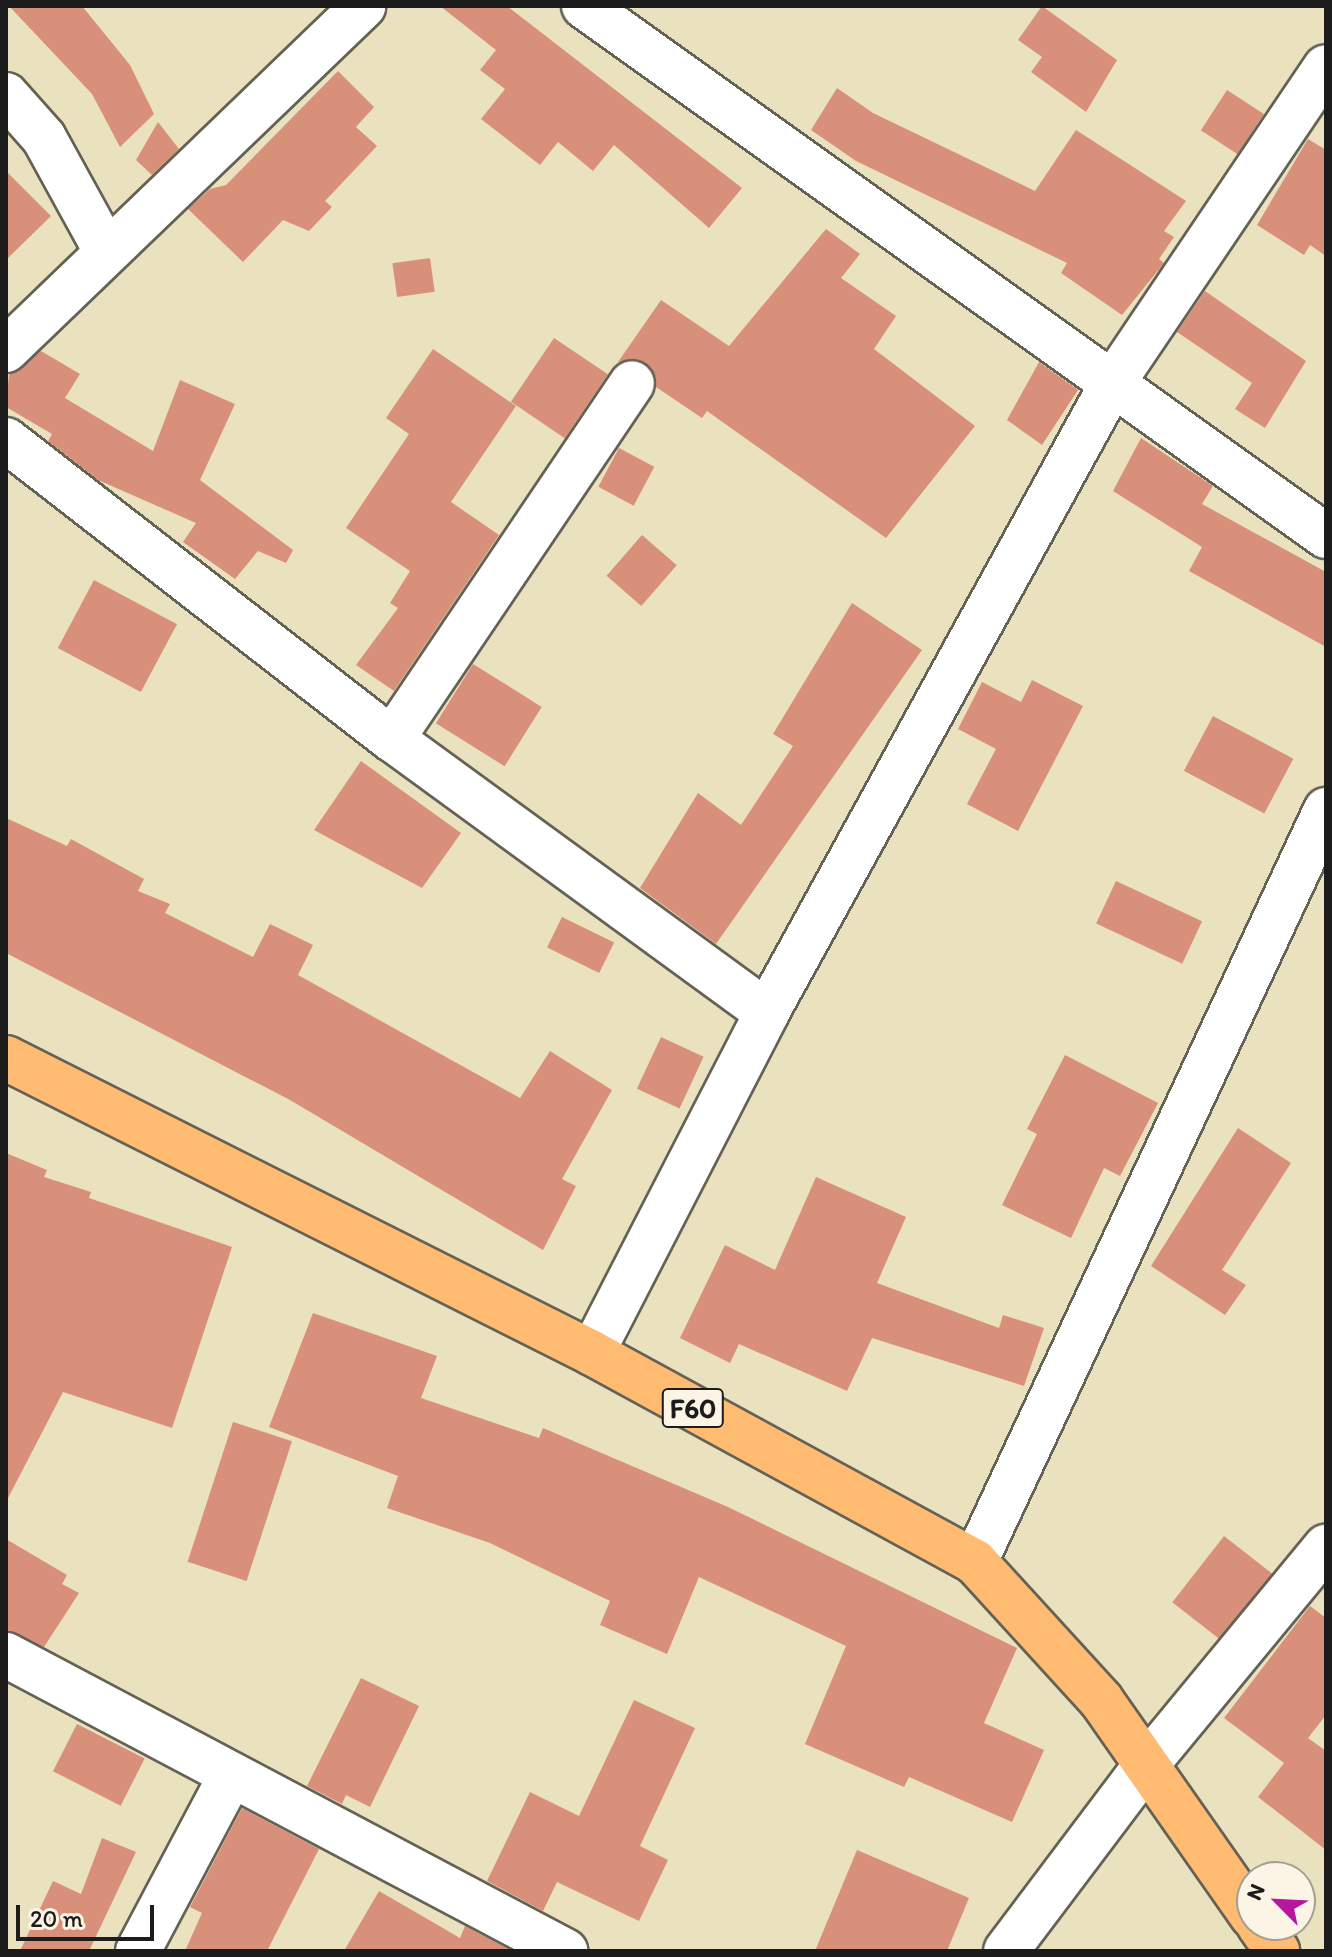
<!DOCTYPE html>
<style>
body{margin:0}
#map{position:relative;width:1332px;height:1957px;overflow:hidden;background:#eae1be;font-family:Itim,sans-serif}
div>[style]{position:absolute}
.building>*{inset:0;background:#d9907b;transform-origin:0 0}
.roads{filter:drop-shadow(2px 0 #646155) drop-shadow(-2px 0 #646155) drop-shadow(0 2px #646155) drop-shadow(0 -2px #646155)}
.street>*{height:44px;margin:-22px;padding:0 22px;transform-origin:22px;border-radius:22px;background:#fff}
.primary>*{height:44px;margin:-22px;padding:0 22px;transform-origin:22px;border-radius:22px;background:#ffbb71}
span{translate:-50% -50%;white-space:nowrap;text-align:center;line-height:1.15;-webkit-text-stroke:6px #fcf5e5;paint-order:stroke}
.shield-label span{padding:2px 6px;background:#fcf5e5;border:2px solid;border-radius:6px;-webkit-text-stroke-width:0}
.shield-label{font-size:28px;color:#1c1c1c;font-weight:700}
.frame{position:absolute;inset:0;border:8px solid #1c1c1c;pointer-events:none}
.north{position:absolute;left:1236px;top:1861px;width:80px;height:80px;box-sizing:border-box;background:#fcf5e5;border:2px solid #a29e95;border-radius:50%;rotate:294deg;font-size:22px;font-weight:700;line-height:32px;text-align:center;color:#1c1c1c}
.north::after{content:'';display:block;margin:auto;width:28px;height:36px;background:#b5179e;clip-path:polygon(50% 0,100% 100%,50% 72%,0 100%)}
.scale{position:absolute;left:16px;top:1905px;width:138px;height:36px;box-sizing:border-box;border:4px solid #1c1c1c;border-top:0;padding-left:10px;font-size:24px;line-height:28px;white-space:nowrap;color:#1c1c1c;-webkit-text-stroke:6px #fcf5e5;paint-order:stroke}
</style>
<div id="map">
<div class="building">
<i style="clip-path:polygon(9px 6px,82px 6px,130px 65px,154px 114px,120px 147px,92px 94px)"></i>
<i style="clip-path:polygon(440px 6px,507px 6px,742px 188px,709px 228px,614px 145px,593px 171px,558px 142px,540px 165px,481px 119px,505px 89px,480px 70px,496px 50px)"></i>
<i style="clip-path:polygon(1042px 6px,1117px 60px,1086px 112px,1031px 72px,1042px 57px,1018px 40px)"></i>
<i style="clip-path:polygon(338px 71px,374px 107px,356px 127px,377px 146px,325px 201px,332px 207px,309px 231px,283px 220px,243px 262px,188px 209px,210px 189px,226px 185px)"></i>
<i style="clip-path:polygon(837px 88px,873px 113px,1035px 191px,1076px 130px,1186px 201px,1164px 231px,1174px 237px,1159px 259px,1164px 263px,1122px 315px,1061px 273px,1067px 263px,856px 161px,811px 130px)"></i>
<i style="left:1227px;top:90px;width:44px;height:48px;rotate:33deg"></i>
<i style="clip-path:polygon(158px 122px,179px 149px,152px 175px,136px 160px)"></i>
<i style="clip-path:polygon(1308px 139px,1326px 150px,1326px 256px,1310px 245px,1304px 255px,1257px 225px)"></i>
<i style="clip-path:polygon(6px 171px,51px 216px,6px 260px)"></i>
<i style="clip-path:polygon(826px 229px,860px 254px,841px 278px,896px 316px,874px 349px,975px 426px,886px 538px,707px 411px,702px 418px,656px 387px,645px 362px,618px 362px,661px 300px,729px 346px)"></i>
<i style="left:430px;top:258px;width:34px;height:38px;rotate:82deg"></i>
<i style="clip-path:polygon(1205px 291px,1306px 361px,1265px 428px,1235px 409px,1252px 383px,1177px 332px)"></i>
<i style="left:554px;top:338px;width:65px;height:77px;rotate:34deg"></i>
<i style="clip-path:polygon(433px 349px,516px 406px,451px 502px,499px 535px,394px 691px,356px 665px,398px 608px,390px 603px,410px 571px,346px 528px,409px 434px,386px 418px)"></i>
<i style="clip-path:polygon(41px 351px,80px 374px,65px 398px,153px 451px,180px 380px,235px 404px,200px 480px,293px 550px,286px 563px,258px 551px,235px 579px,183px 542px,196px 523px,98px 480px,48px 441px,52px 434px,6px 407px,9px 374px)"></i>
<i style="clip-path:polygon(1039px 362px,1078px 390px,1042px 445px,1007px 420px)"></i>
<i style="clip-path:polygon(1141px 438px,1213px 486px,1202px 504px,1326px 572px,1326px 647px,1189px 571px,1202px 547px,1113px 491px)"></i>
<i style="left:619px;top:448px;width:40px;height:44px;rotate:28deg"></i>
<i style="left:642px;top:535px;width:46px;height:54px;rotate:41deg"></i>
<i style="left:94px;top:580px;width:94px;height:77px;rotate:28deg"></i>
<i style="clip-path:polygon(852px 603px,922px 650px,716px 944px,640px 888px,698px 793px,741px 825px,793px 746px,773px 734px)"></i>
<i style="left:473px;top:664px;width:81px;height:70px;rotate:32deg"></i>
<i style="clip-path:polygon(1032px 680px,1083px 706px,1018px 831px,967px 804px,996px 749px,958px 729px,982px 682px,1021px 702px)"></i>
<i style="left:1213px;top:716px;width:91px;height:62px;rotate:28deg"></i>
<i style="clip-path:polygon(361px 761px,461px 833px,422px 888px,314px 830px)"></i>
<i style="clip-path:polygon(6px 818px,67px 846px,71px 839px,144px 879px,138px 891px,170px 904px,165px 913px,253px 957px,270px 924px,313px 945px,298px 975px,520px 1098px,550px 1051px,612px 1090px,562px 1179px,576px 1186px,543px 1250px,290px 1100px,6px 953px)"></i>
<i style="left:1116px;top:881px;width:95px;height:47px;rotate:25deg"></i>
<i style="left:562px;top:917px;width:58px;height:34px;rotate:26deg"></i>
<i style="left:661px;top:1037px;width:47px;height:57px;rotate:25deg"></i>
<i style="clip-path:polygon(1065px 1055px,1158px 1103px,1120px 1176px,1104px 1168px,1071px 1238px,1002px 1205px,1037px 1134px,1027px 1129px)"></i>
<i style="clip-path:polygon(1238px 1128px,1291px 1163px,1222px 1270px,1246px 1285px,1225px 1315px,1151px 1266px)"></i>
<i style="clip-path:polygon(6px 1153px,47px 1170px,44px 1177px,91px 1192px,89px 1198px,232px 1247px,172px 1428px,63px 1392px,6px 1502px)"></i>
<i style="clip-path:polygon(816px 1177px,906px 1217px,877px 1283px,999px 1328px,1003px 1315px,1044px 1328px,1024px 1386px,872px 1338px,847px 1391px,739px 1344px,730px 1363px,680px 1338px,725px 1245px,775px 1270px)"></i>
<i style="clip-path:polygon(313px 1313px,437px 1356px,421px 1398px,539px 1438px,543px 1428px,728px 1507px,1017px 1648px,984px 1723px,1044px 1750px,1012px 1822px,909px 1777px,904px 1787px,805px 1744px,846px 1646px,699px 1577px,667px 1654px,600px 1625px,610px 1601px,490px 1543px,387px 1508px,398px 1476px,269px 1427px)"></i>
<i style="left:233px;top:1422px;width:62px;height:147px;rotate:18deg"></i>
<i style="left:1224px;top:1536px;width:61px;height:84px;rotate:38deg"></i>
<i style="clip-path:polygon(6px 1539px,67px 1575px,62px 1584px,79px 1593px,44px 1647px,6px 1630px)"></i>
<i style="clip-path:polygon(1310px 1606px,1326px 1618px,1326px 1715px,1308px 1738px,1326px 1751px,1326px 1850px,1258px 1797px,1284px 1763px,1224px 1718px)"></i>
<i style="clip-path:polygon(361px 1678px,419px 1706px,370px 1807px,346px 1795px,342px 1804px,307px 1786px)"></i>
<i style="clip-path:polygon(634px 1700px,695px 1728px,640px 1846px,668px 1860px,639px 1921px,557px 1882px,543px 1911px,487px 1881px,530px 1792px,579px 1816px)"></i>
<i style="left:77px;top:1724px;width:76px;height:53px;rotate:27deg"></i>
<i style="clip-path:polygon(242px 1808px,319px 1849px,267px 1951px,185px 1951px,202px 1913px,190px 1907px)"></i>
<i style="clip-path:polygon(102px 1838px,136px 1852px,89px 1951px,20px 1951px,53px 1881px,81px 1894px)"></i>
<i style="clip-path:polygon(857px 1850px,969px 1898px,947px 1951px,815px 1951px)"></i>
<i style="clip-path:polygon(379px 1891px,460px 1938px,465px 1926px,512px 1951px,344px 1951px)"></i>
</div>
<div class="roads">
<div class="street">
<i style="left:584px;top:6px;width:912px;rotate:35.54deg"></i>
<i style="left:6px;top:95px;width:57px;rotate:48.5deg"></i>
<i style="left:44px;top:138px;width:127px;rotate:61.2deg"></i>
<i style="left:6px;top:350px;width:496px;rotate:-43.9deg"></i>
<i style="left:6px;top:440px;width:488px;rotate:37.8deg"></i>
<i style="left:392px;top:739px;width:464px;rotate:36.1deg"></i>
<i style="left:392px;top:739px;width:429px;rotate:-56deg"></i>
<i style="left:592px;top:1353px;width:383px;rotate:-62.8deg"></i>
<i style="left:767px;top:1012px;width:717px;rotate:-61.22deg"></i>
<i style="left:1112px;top:384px;width:382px;rotate:-56deg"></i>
<i style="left:975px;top:1562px;width:830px;rotate:-64.98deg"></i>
<i style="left:6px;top:1655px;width:633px;rotate:27.9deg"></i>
<i style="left:138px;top:1951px;width:199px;rotate:-62.1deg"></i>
<i style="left:1006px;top:1951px;width:233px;rotate:-53deg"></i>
<i style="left:1146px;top:1765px;width:283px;rotate:-50.5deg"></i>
</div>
<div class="primary">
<i style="left:6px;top:1058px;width:656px;rotate:26.72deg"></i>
<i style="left:592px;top:1353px;width:436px;rotate:28.6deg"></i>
<i style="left:975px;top:1562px;width:187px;rotate:47.6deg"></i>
<i style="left:1101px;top:1700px;width:264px;rotate:55deg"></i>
<i style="left:1259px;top:1925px;width:32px;rotate:55deg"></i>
</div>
</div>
<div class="shield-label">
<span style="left:693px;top:1408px">F60</span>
</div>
<div class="frame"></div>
<div class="north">N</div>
<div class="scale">20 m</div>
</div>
